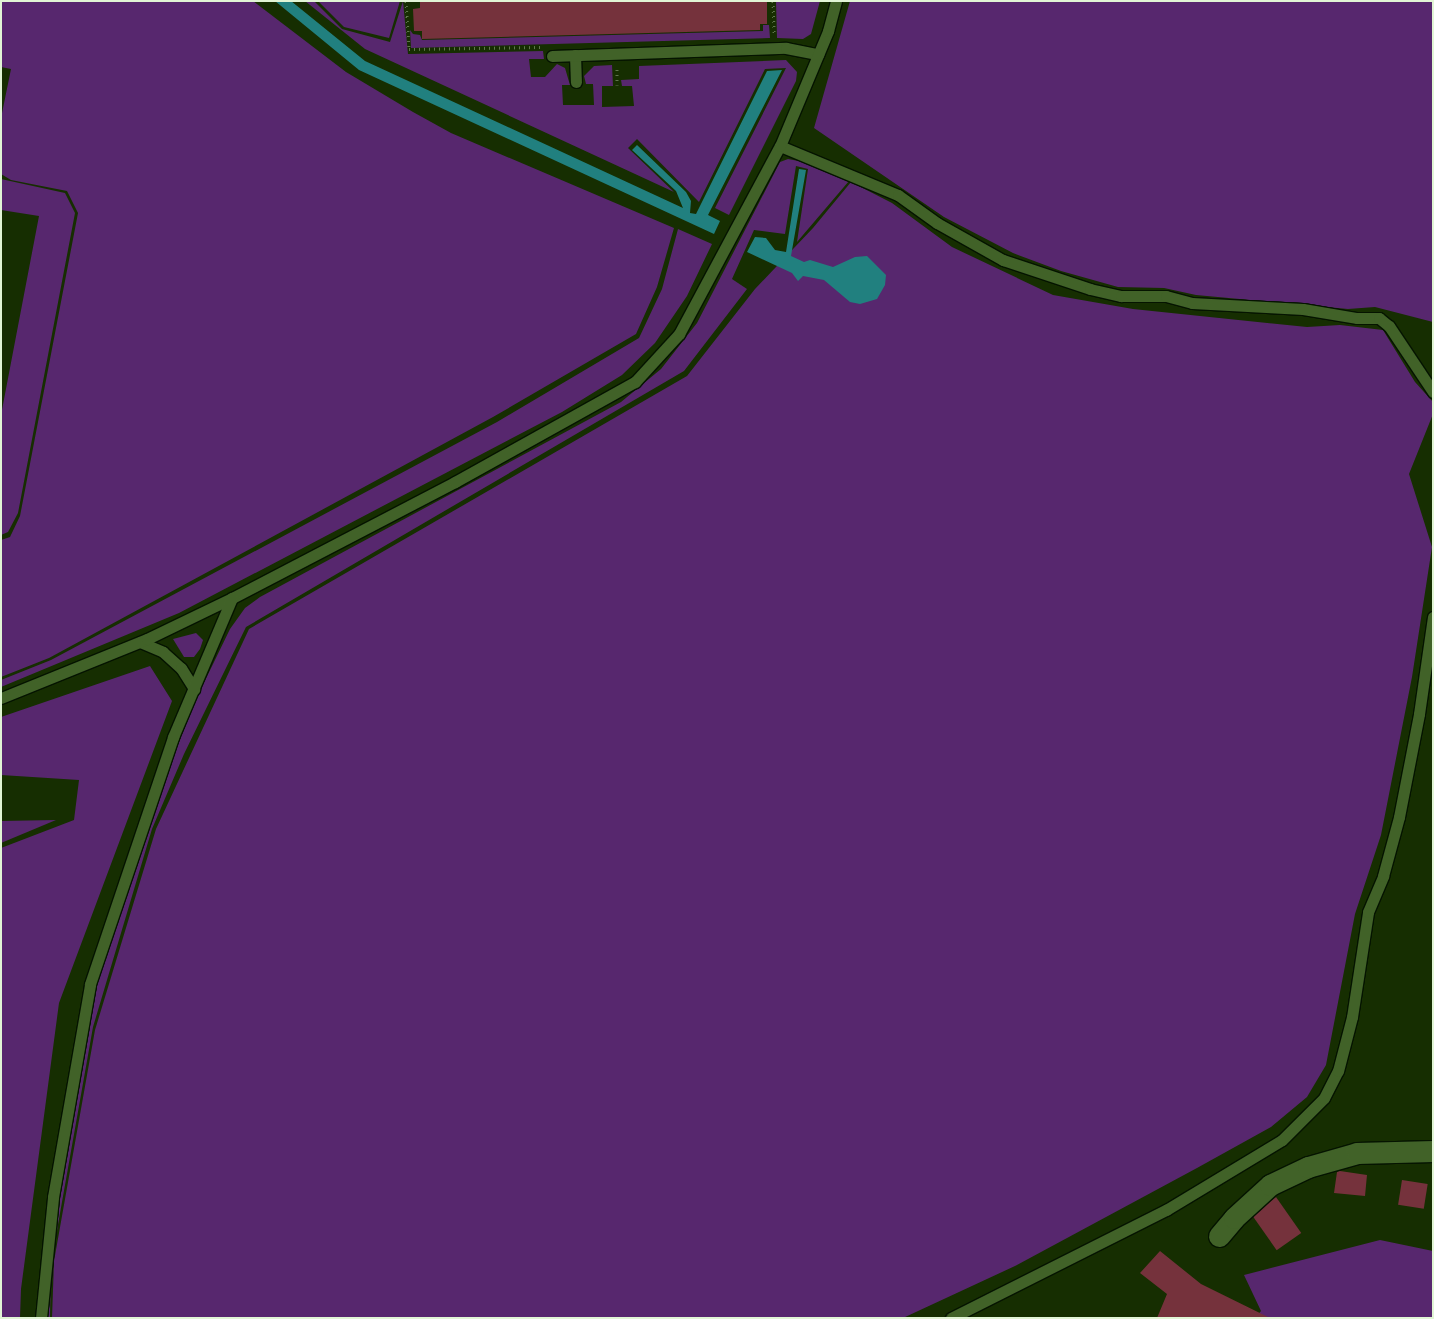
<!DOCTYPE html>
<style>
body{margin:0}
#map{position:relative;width:1434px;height:1319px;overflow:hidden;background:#162e01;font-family:"Alegreya Sans",sans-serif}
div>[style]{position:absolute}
.green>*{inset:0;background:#57276e}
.water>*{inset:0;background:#21807f}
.building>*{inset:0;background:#75323c;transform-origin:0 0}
.path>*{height:3px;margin-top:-1.5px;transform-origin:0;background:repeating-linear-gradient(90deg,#60764e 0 1px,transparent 0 5px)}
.roads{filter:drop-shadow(1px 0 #051400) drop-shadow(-1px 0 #051400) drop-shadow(0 1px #051400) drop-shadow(0 -1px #051400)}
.service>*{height:11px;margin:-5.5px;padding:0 5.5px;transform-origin:5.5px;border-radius:5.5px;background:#416228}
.minor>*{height:21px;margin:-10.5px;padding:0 10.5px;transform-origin:10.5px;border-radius:10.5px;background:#416228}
span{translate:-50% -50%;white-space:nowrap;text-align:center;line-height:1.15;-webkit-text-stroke:5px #162e01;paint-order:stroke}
.frame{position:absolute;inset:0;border:2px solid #e1f5d5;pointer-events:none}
</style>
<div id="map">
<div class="green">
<i style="clip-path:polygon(1px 1px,253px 1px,346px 72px,413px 112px,451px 133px,674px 228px,657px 287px,636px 334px,493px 417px,49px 658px,1px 677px,1px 540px,10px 537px,20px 516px,78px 213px,67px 191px,11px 180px,1px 174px,1px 118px,11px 69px,1px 67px)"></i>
<i style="clip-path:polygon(305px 1px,314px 1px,342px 29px,390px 42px,403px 1px,408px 54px,543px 51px,544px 59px,529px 59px,531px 77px,545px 77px,557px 64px,565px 68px,570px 85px,562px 85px,563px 105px,594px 105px,593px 84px,586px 84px,584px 76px,594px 66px,612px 65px,613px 86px,602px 86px,602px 107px,634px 106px,632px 86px,622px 86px,621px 80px,639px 79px,639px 66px,786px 60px,797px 72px,796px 81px,729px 215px,715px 208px,786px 68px,765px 69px,699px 202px,637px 139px,628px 148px,674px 192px,365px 49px)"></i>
<i style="clip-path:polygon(318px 1px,400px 1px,389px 38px,344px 27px)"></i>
<i style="clip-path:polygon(776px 1px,820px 1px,811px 34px,803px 39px,777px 38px)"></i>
<i style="clip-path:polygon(850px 1px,1433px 1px,1433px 322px,1375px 307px,1348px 309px,1196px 295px,1164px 288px,1118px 287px,1061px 271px,1013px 253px,944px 217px,814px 128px)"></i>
<i style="clip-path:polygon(763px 25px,769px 25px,770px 38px,411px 48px,410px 30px,413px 34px,420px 35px,422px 40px,763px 31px)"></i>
<i style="clip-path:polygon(788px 159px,804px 162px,849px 181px,797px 242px,808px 169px,796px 166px,785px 234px,754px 230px,732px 279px,747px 289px,684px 371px,246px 627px,184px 754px,152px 829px,93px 1027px,51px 1264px,50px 1318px,44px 1318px,58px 1180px,99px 976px,161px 787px,197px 697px,230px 629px,245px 608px,260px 597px,621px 402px,661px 369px,697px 323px,780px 162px)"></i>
<i style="clip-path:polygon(1px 179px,65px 193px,75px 213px,18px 513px,8px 532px,1px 535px,1px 415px,39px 216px,1px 210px)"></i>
<i style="clip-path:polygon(851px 182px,892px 203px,952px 247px,1053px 295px,1133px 309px,1307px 327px,1340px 325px,1383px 330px,1415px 382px,1433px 402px,1433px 414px,1409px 474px,1432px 547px,1412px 677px,1381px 835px,1355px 914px,1326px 1065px,1307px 1097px,1271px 1127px,1197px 1168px,1015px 1266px,903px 1318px,52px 1318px,54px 1261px,95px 1030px,156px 829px,249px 629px,687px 376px,755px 289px,813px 228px)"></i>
<i style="clip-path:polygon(678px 229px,712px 244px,687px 296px,655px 343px,622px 375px,562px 412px,179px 613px,1px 687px,1px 680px,51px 660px,497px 422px,639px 338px,662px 289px)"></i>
<i style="clip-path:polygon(196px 633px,203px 640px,200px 649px,194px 657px,184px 657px,173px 639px)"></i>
<i style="clip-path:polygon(150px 666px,172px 701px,59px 1003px,21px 1289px,20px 1318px,1px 1318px,1px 848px,74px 820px,79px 780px,1px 775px,1px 717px)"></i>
<i style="clip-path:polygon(56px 820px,1px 843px,1px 821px)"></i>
<i style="clip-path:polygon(1380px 1240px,1433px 1251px,1433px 1318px,1255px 1318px,1261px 1311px,1244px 1275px)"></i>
</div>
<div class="water">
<i style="clip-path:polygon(275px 1px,291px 1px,365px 61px,683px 208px,676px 191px,632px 150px,637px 145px,686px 192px,691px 201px,690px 213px,696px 214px,767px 71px,782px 70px,708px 215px,720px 221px,714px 234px,359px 70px)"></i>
<i style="clip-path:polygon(799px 169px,806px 170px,791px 256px,804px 262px,810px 260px,833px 267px,855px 257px,867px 256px,886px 275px,885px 285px,877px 299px,860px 304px,850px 302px,824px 280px,803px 276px,798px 281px,792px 273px,747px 252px,755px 237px,766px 238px,775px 250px,786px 252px)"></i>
</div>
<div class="building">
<i style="clip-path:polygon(420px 1px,767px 1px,767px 24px,760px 24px,760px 30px,422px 39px,422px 31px,414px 31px,413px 9px,420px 8px)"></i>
<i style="clip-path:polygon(1340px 1171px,1367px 1175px,1365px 1196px,1334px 1193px,1337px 1172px)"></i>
<i style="left:1402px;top:1180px;width:26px;height:25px;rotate:9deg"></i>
<i style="left:1276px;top:1197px;width:44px;height:30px;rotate:55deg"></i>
<i style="clip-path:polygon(1160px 1251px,1201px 1284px,1270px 1318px,1157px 1318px,1167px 1294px,1140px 1273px)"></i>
</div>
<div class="path">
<i style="left:406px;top:1px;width:48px;rotate:86.4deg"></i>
<i style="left:409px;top:49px;width:131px;rotate:-0.9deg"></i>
<i style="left:773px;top:1px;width:32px;rotate:88deg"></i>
<i style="left:617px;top:69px;width:16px;rotate:90deg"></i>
</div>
<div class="roads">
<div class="service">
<i style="left:575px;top:55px;width:27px;rotate:88deg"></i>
<i style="left:552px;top:56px;width:234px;rotate:-2deg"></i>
<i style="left:786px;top:48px;width:33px;rotate:11deg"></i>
<i style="left:780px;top:146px;width:128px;rotate:22.6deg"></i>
<i style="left:898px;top:195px;width:48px;rotate:35.7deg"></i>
<i style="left:937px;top:223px;width:76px;rotate:29.3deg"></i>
<i style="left:1003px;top:260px;width:92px;rotate:18.4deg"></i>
<i style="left:1090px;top:289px;width:32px;rotate:13deg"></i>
<i style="left:1121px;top:296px;width:45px"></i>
<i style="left:1166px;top:296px;width:27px;rotate:15deg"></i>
<i style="left:1192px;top:303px;width:111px;rotate:3.1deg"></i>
<i style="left:1303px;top:309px;width:55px;rotate:9.5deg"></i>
<i style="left:1357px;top:318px;width:22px"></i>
<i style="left:1379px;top:318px;width:13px;rotate:39deg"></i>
<i style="left:1389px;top:326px;width:79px;rotate:56.3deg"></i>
<i style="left:140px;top:642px;width:25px;rotate:23deg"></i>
<i style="left:163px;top:652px;width:24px;rotate:42deg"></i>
<i style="left:181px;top:668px;width:25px;rotate:58deg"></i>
<i style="left:1px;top:698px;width:157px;rotate:-22deg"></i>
<i style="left:147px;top:639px;width:94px;rotate:-25.8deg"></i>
<i style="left:232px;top:598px;width:251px;rotate:-27.5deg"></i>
<i style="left:455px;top:482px;width:206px;rotate:-29.1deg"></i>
<i style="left:635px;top:382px;width:65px;rotate:-47.5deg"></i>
<i style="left:679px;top:334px;width:213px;rotate:-61.8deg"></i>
<i style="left:780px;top:146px;width:125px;rotate:-67.3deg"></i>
<i style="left:828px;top:31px;width:31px;rotate:-75deg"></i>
<i style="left:41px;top:1318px;width:122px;rotate:-84.3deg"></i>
<i style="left:53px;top:1197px;width:216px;rotate:-80.1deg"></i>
<i style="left:90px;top:984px;width:261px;rotate:-71.4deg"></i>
<i style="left:173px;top:737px;width:151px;rotate:-67deg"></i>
<i style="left:951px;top:1318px;width:241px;rotate:-26.7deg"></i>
<i style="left:1166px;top:1210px;width:135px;rotate:-31.1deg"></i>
<i style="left:1282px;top:1140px;width:59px;rotate:-45deg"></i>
<i style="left:1324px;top:1098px;width:30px;rotate:-63deg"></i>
<i style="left:1338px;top:1071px;width:56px;rotate:-75.5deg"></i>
<i style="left:1352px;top:1017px;width:106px;rotate:-81.3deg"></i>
<i style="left:1368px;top:912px;width:39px;rotate:-67deg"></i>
<i style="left:1383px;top:876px;width:61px;rotate:-74.8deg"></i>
<i style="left:1399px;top:817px;width:105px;rotate:-79deg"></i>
<i style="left:1419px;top:714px;width:98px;rotate:-81.8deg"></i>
</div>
<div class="minor">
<i style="left:1219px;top:1236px;width:23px;rotate:-50deg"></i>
<i style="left:1234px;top:1218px;width:49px;rotate:-42.5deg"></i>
<i style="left:1270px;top:1185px;width:42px;rotate:-25.3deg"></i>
<i style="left:1308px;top:1167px;width:51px;rotate:-15.9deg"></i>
<i style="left:1357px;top:1153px;width:76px;rotate:-1.5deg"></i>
</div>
</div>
<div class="frame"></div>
</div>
